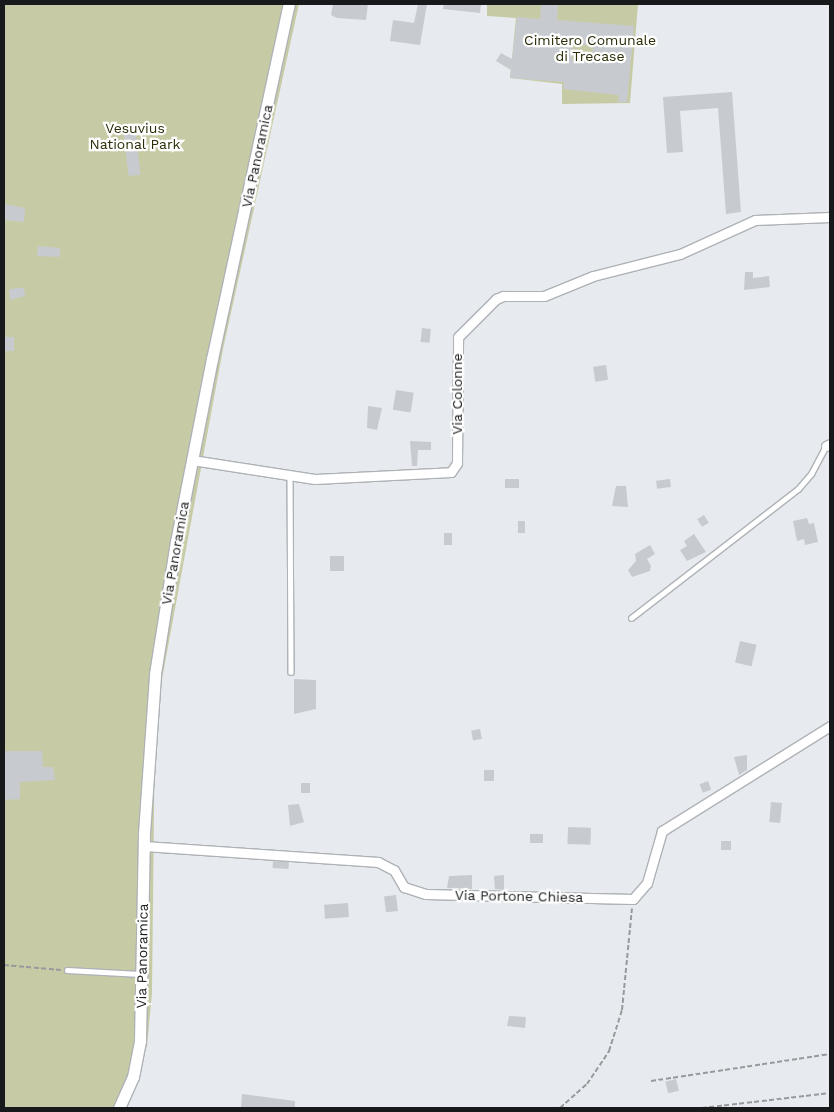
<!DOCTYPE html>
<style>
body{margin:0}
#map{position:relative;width:834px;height:1112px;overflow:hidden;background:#e7ebef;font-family:"Work Sans",sans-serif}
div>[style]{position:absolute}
.green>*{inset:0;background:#c7cba5}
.building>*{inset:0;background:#c7cbcf;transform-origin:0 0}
.path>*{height:2px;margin-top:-1px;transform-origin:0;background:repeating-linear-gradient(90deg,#979a9d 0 5px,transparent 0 7.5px)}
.roads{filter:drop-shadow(1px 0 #aeb2b6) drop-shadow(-1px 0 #aeb2b6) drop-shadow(0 1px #aeb2b6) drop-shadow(0 -1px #aeb2b6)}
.service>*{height:4.5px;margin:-2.25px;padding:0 2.25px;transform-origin:2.25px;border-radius:2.25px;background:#fff}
.minor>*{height:9px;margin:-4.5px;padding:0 4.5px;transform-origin:4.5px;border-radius:4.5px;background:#fff}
.tertiary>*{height:11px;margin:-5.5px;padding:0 5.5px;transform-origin:5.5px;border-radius:5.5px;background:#fff}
span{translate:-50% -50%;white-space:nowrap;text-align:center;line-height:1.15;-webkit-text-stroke:4.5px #fff;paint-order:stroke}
.park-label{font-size:14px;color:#2a2c06}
.street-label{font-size:14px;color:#17191a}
.frame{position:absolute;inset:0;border:5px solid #17191a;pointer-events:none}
</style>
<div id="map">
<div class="green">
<i style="clip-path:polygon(4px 4px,299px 4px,223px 349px,155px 717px,152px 993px,147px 1046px,126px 1108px,4px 1108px)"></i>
<i style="clip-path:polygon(487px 4px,638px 4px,630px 103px,562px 104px,562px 84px,510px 78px,516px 18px,487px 16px)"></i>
</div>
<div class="building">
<i style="clip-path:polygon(333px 4px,368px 4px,366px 20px,337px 18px,331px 15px)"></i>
<i style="clip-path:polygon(418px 4px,427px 4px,420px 45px,390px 41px,393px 20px,414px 23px)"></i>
<i style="clip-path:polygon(444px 4px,481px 4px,480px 13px,443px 9px)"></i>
<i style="clip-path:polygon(evenodd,541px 4px,558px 4px,557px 20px,634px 26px,627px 102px,618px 102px,619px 95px,563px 89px,564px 82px,510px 78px,511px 70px,496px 61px,501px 53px,512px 59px,517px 17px,540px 19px,541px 4px,573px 44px,593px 46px,592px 62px,572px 60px,573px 44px)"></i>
<i style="clip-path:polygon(732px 92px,741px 212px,726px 214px,718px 108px,680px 111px,683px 152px,667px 153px,663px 97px)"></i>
<i style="left:135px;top:129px;width:46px;height:12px;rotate:83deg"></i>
<i style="clip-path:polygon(4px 204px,25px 208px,24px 222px,4px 220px)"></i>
<i style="clip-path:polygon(38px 246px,60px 248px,60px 257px,37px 256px)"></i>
<i style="clip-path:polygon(745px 272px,753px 272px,753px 278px,769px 276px,770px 287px,744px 290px)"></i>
<i style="clip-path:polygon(16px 288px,24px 288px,25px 296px,10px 300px,9px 290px)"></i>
<i style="left:422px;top:328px;width:9px;height:14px;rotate:6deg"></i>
<i style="left:5px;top:337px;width:9px;height:14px"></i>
<i style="left:606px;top:365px;width:15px;height:13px;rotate:82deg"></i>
<i style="left:396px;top:390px;width:18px;height:20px;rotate:9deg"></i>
<i style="clip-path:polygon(368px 406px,382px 408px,377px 430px,367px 428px)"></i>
<i style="clip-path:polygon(410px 441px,431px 442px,431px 450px,418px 450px,417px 466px,412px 466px)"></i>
<i style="left:505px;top:479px;width:14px;height:9px"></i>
<i style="left:670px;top:479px;width:8px;height:14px;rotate:83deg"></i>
<i style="clip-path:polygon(616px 486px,626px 486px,628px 507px,612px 506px)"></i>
<i style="left:704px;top:515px;width:9px;height:8px;rotate:58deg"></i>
<i style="clip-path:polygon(807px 518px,809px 524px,814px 523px,818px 542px,805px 545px,804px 539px,797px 541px,793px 521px)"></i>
<i style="left:518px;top:521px;width:7px;height:12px"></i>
<i style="left:444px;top:533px;width:8px;height:12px"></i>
<i style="clip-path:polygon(694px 534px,706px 552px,687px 561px,680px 550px,687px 546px,684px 541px)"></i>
<i style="clip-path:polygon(650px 545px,655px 554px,647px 559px,651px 566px,650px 571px,632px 577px,628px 570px,636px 561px,635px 554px)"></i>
<i style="left:330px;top:556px;width:14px;height:15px"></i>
<i style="left:740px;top:641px;width:17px;height:22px;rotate:13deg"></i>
<i style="clip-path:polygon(294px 679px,316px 680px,316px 709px,294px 714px)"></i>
<i style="left:480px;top:729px;width:10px;height:9px;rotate:79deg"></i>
<i style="clip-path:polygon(4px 751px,42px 751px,43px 767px,53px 767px,55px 780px,20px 782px,20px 799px,4px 800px)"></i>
<i style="clip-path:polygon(747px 755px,747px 770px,739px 775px,734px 757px)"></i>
<i style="left:484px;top:770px;width:10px;height:11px"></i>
<i style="left:708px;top:781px;width:9px;height:9px;rotate:69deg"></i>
<i style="left:301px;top:783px;width:9px;height:10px"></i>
<i style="left:771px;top:802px;width:11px;height:20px;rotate:5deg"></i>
<i style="clip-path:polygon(299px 804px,304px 822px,290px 826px,288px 805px)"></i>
<i style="left:568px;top:827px;width:23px;height:17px;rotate:2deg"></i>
<i style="left:530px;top:834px;width:13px;height:9px"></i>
<i style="left:721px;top:841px;width:10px;height:9px"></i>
<i style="left:273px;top:861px;width:16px;height:7px;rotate:4deg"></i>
<i style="clip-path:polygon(472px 875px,472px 889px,447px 888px,449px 876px)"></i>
<i style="clip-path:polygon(504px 875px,504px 890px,495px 889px,494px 876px)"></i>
<i style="left:396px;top:895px;width:16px;height:12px;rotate:83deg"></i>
<i style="left:348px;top:903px;width:14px;height:24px;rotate:86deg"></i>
<i style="clip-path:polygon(509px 1016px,526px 1017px,525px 1028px,507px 1026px)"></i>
<i style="left:676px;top:1079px;width:12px;height:11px;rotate:76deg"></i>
<i style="clip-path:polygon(242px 1094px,295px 1101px,295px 1108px,241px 1108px)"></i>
</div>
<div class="path">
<i style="left:4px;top:965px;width:57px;rotate:5deg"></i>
<i style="left:651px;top:1081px;width:181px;rotate:-8.6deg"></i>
<i style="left:560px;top:1108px;width:36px;rotate:-42deg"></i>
<i style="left:587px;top:1084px;width:40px;rotate:-56deg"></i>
<i style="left:609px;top:1051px;width:43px;rotate:-72.4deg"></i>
<i style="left:622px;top:1010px;width:102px;rotate:-84.4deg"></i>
<i style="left:702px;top:1108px;width:129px;rotate:-6.7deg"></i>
</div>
<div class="roads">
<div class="service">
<i style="left:290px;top:475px;width:197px;rotate:89.7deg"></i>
<i style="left:631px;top:618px;width:211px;rotate:-37.7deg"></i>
<i style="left:798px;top:489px;width:20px;rotate:-49deg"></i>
<i style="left:811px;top:474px;width:32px;rotate:-62deg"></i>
<i style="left:67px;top:970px;width:73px;rotate:3.1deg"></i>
</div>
<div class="minor">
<i style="left:826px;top:446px;width:4px;rotate:-27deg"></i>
<i style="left:192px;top:460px;width:124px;rotate:8.8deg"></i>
<i style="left:315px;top:479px;width:136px;rotate:-2.9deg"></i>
<i style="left:451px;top:472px;width:11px;rotate:-56deg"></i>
<i style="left:457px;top:463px;width:126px;rotate:-89.5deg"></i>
<i style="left:458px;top:337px;width:54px;rotate:-45deg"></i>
<i style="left:496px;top:299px;width:8px;rotate:-23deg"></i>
<i style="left:503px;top:296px;width:41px"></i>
<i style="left:544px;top:296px;width:53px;rotate:-22.2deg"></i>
<i style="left:593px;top:276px;width:90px;rotate:-14.2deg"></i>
<i style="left:680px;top:254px;width:82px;rotate:-24.4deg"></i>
<i style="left:755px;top:220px;width:75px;rotate:-2.3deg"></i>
<i style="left:144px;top:846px;width:235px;rotate:3.9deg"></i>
<i style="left:378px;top:862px;width:18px;rotate:27deg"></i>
<i style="left:394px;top:870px;width:20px;rotate:60deg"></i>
<i style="left:404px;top:887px;width:23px;rotate:18deg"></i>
<i style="left:426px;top:894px;width:207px;rotate:1.4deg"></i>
<i style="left:633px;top:899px;width:21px;rotate:-49deg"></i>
<i style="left:647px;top:883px;width:54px;rotate:-73.9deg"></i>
<i style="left:662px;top:831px;width:198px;rotate:-32deg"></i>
</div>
<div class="tertiary">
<i style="left:119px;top:1108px;width:34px;rotate:-66deg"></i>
<i style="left:133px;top:1077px;width:37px;rotate:-79deg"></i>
<i style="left:140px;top:1041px;width:208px;rotate:-88.9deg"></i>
<i style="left:144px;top:833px;width:159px;rotate:-86deg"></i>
<i style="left:155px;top:674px;width:134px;rotate:-81deg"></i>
<i style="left:176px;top:542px;width:187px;rotate:-78.9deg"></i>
<i style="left:212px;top:359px;width:363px;rotate:-77.8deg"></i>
</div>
</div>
<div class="park-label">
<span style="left:590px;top:48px">Cimitero Comunale<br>di Trecase</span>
<span style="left:135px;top:136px">Vesuvius<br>National Park</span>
</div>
<div class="street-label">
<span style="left:257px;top:156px;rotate:-78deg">Via Panoramica</span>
<span style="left:457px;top:394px;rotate:-90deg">Via Colonne</span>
<span style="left:175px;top:553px;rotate:-80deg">Via Panoramica</span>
<span style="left:519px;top:896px;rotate:1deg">Via Portone Chiesa</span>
<span style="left:142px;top:956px;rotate:-89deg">Via Panoramica</span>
</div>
<div class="frame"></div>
</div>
